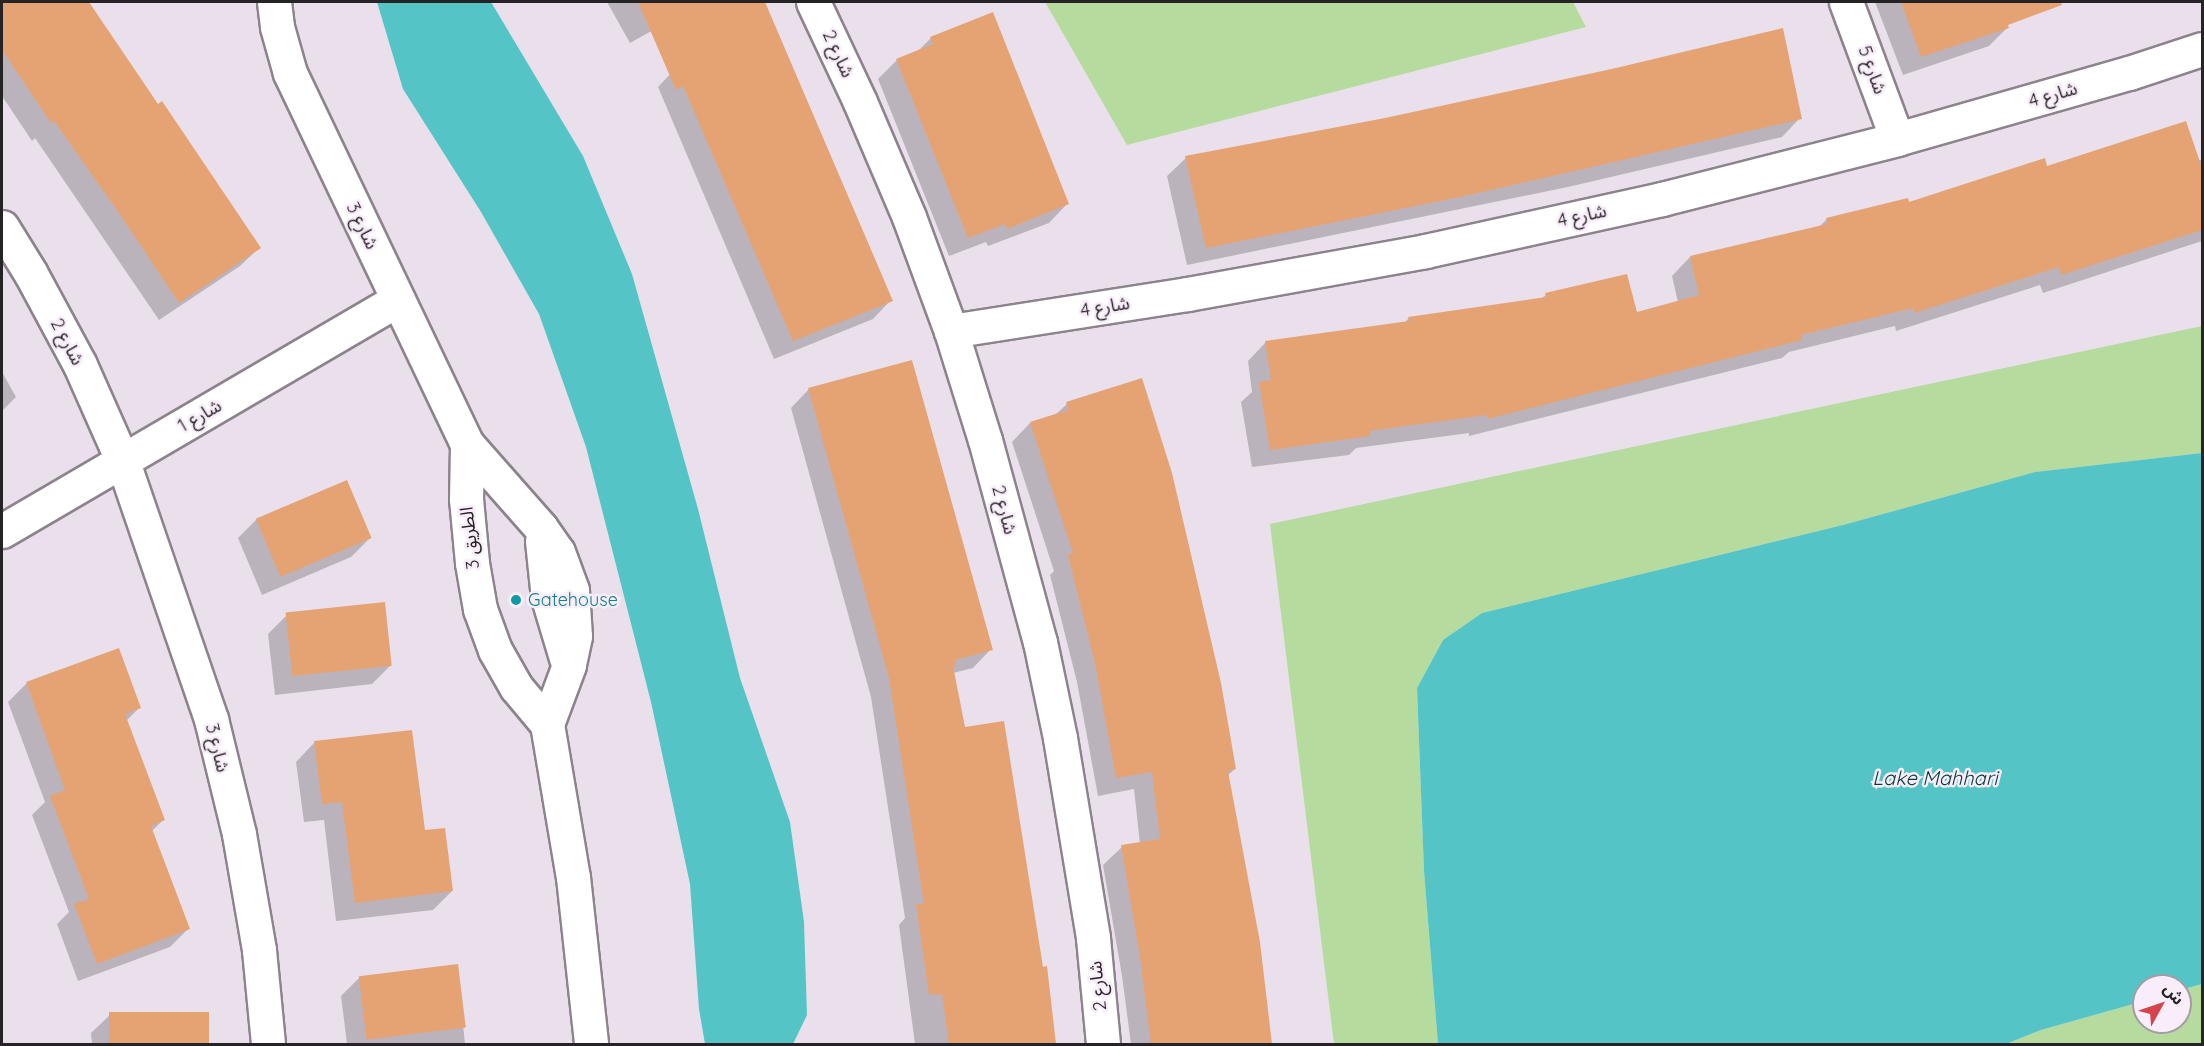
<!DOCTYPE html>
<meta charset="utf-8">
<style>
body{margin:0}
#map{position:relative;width:2204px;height:1046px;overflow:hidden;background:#eae0eb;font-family:Quicksand,"Noto Sans Arabic",sans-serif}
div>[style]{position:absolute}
.green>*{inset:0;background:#b6db9e}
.water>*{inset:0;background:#55c4c6}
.shadow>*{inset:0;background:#0003}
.building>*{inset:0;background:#e5a374;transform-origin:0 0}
.roads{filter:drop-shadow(2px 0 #8c838d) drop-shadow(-2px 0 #8c838d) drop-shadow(0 2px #8c838d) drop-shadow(0 -2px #8c838d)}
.minor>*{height:33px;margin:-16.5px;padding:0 16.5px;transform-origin:16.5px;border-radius:16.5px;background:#fff}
.dots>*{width:16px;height:16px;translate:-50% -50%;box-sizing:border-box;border:3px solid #f8edf9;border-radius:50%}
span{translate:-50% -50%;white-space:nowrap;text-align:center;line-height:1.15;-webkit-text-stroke:5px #f8edf9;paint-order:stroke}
.street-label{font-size:18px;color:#262327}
.culture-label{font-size:18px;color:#0d838f}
.left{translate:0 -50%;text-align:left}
.water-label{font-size:20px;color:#073d3e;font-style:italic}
.frame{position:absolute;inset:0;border:3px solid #262327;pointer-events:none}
.north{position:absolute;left:2132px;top:974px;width:60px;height:60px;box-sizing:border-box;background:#f8edf9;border:2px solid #a49ca5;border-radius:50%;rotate:50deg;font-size:16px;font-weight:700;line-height:24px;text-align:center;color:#262327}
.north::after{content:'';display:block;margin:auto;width:21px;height:27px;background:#d4444d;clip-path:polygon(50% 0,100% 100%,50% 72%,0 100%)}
</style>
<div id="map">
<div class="green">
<i style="clip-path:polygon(1045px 2px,1573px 2px,1586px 27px,1127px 145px)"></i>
<i style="clip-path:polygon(2202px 326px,2202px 453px,2035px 472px,1843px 525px,1482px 613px,1443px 640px,1417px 688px,1424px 871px,1438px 1044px,1334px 1044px,1270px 524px)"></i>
<i style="clip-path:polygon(2202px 984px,2202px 1044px,2006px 1044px,2041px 1030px,2144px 1001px,2144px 1022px,2180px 1022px,2180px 990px)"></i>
</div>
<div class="water">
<i style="clip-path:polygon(377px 2px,491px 2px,583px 156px,632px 274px,698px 509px,740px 678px,790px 822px,804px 922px,807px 1015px,793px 1044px,705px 1044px,699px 1009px,690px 884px,651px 702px,586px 447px,539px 314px,481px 212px,403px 89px)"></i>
<i style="clip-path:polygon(2202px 453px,2202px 984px,2180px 990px,2180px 986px,2144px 986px,2144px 1001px,2041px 1030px,2006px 1044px,1438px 1044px,1424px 871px,1417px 688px,1443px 640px,1482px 613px,1843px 525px,2035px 472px)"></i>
</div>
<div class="shadow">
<i style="clip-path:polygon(2px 2px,77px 2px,157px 106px,259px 248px,240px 266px,159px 320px,35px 138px,32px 141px,2px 96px)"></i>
<i style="clip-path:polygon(607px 2px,703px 2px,630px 43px)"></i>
<i style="clip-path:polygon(1875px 2px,1998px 2px,2008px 27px,1989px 46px,1903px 75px)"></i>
<i style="clip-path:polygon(931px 38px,1067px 204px,1049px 223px,988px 246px,986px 242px,949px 256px,878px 79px,897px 60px,917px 52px)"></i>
<i style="clip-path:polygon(676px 68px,891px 300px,873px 319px,774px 359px,658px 87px)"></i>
<i style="clip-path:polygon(1800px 118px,1782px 137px,1568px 187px,1187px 265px,1167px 176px,1186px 158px)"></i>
<i style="clip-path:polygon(2202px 160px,2202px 241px,2043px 293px,2040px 285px,1896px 331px,1895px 326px,1789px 352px,1782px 358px,1469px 436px,1469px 433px,1356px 448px,1349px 455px,1252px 467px,1241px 402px,1252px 392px,1248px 361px,1266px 342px,1404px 323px,1409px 318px,1541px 299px,1546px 295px,1636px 314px,1678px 302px,1672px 276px,1690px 257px,1819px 227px,1827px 219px,1908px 204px,2046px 168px)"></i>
<i style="clip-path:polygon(2px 372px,16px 397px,2px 411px)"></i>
<i style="clip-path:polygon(809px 389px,991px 649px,973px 668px,953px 673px,964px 728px,1042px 968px,1045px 968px,1055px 1044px,915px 1044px,899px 925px,905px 918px,871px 697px,791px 408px)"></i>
<i style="clip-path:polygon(1067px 404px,1235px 769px,1227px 776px,1258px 942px,1270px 1044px,1131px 1044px,1122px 976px,1103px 865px,1122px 847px,1140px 844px,1134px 789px,1098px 796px,1077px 682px,1050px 575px,1054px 571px,1012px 442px,1030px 423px,1054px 416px)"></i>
<i style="clip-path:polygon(346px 482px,370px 538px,351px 557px,262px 595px,238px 538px,257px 519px)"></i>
<i style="clip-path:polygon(287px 615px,391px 665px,372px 684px,275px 695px,268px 634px)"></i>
<i style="clip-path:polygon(118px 650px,139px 708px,126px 721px,163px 820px,151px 832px,188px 929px,170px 947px,78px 981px,57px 924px,69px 912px,32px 815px,45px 802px,8px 702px,26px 684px)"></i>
<i style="clip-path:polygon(314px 743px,424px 832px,452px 891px,433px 910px,336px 921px,324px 820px,304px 822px,296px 762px)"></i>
<i style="clip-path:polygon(457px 966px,465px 1044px,347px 1044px,341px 996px,360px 977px)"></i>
<i style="clip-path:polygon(207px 1014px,208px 1044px,92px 1044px,91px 1033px,110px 1015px)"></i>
</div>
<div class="building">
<i style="clip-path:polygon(2px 2px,89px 2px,158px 104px,162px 101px,261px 248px,179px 303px,116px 209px,54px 121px,51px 123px,2px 50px)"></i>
<i style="clip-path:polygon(638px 2px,765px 2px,893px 301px,793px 341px,683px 86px,676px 90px)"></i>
<i style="clip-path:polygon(1901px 2px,2061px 2px,2062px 5px,2008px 25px,2009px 28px,1921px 57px)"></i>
<i style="clip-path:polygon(993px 12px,1069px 204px,1007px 229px,1005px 224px,968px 238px,896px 59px,933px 44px,930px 37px)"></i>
<i style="clip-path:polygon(1783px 28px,1802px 119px,1460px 197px,1206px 248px,1185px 156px,1385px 118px,1616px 68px)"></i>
<i style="clip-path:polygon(2186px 121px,2202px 168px,2202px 230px,2061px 275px,2059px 267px,1914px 313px,1913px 308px,1801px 335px,1802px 340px,1487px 419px,1487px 415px,1369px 431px,1370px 436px,1270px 450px,1259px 382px,1271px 380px,1265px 341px,1409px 321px,1408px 317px,1546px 297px,1545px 293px,1627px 274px,1637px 312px,1699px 295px,1690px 256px,1827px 224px,1826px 218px,1908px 198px,1909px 202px,2045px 158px,2047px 166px)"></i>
<i style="clip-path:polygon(912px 360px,993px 650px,955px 660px,956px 665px,953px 666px,965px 727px,1004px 721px,1043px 967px,1047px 966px,1056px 1044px,949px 1044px,942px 994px,929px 995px,916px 904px,924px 904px,889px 678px,808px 388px)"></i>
<i style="clip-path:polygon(1142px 378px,1172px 473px,1221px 683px,1236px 769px,1228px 771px,1260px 942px,1272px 1044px,1151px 1044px,1140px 957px,1121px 845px,1160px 839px,1152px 772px,1116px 778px,1095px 663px,1068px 555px,1073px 553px,1030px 422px,1068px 410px,1066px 402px)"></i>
<i style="left:347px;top:480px;width:63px;height:99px;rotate:67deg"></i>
<i style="left:385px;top:602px;width:64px;height:100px;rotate:84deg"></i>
<i style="clip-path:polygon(119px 648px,141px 708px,125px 714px,165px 820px,151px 826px,190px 929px,97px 964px,74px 904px,89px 899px,50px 796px,65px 790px,26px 682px)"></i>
<i style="clip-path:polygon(412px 730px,425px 830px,445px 828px,453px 891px,355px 903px,342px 802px,322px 804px,314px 741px)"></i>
<i style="left:458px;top:964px;width:64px;height:100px;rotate:83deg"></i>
<i style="left:209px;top:1012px;width:32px;height:100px;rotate:90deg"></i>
</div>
<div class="roads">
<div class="minor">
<i style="left:274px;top:2px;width:25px;rotate:83deg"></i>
<i style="left:277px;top:27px;width:48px;rotate:74.2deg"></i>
<i style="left:290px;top:73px;width:411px;rotate:64.5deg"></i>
<i style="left:467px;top:444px;width:112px;rotate:48.6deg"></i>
<i style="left:541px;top:528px;width:29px;rotate:55deg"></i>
<i style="left:558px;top:552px;width:40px;rotate:69.8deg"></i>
<i style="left:572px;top:590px;width:46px;rotate:86.3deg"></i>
<i style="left:575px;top:636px;width:30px;rotate:102deg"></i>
<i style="left:569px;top:665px;width:63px;rotate:110.4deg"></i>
<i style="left:813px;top:2px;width:110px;rotate:64.8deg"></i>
<i style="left:860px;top:102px;width:125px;rotate:66.9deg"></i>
<i style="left:909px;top:217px;width:121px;rotate:69.8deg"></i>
<i style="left:951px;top:331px;width:114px;rotate:72.7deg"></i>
<i style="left:985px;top:440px;width:209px;rotate:74.8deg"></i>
<i style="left:1040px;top:642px;width:98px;rotate:78.2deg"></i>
<i style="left:1060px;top:738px;width:203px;rotate:80.6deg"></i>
<i style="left:1093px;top:938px;width:106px;rotate:84.6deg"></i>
<i style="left:1846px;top:2px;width:146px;rotate:69.6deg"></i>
<i style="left:2px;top:227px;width:55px;rotate:58.3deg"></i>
<i style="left:31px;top:274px;width:103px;rotate:61.7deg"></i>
<i style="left:80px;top:365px;width:106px;rotate:66.1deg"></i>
<i style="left:123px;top:462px;width:272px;rotate:71.1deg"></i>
<i style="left:211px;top:719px;width:118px;rotate:76.3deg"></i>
<i style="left:239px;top:834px;width:118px;rotate:80.2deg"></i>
<i style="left:259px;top:950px;width:94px;rotate:84.5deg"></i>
<i style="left:951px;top:331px;width:239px;rotate:-8.9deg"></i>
<i style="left:1187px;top:294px;width:242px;rotate:-10.2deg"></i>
<i style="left:1425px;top:251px;width:243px;rotate:-12.4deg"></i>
<i style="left:1662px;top:199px;width:243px;rotate:-14.3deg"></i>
<i style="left:1897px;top:139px;width:241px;rotate:-15.9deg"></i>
<i style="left:2129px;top:73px;width:77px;rotate:-18.2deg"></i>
<i style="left:467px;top:444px;width:55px;rotate:91deg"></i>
<i style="left:466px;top:499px;width:64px;rotate:84.6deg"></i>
<i style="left:472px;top:563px;width:47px;rotate:80.1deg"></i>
<i style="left:480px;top:609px;width:44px;rotate:69.9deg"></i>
<i style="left:495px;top:650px;width:43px;rotate:60.4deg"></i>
<i style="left:516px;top:687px;width:48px;rotate:50deg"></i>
<i style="left:547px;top:724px;width:155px;rotate:80.4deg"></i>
<i style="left:573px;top:877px;width:168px;rotate:83.8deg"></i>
<i style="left:2px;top:531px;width:458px;rotate:-30.3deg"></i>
<i style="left:542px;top:541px;width:57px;rotate:84deg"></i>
<i style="left:548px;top:598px;width:63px;rotate:73.3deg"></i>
</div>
</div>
<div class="dots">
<i style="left:516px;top:600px;background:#0f9aa8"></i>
</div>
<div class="street-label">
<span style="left:838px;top:54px;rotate:65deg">شارع 2</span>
<span style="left:1872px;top:70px;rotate:70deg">شارع 5</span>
<span style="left:2053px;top:95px;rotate:-16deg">شارع 4</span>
<span style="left:1582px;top:216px;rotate:-12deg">شارع 4</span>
<span style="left:362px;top:226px;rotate:64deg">شارع 3</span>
<span style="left:1105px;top:307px;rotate:-9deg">شارع 4</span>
<span style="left:67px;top:342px;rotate:62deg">شارع 2</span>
<span style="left:200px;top:416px;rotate:-30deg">شارع 1</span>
<span style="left:1004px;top:510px;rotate:75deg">شارع 2</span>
<span style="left:470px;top:538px;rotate:-96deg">3 الطريق</span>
<span style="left:217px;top:748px;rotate:76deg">شارع 3</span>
<span style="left:1098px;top:986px;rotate:-96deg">شارع 2</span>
</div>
<div class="culture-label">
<span class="left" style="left:528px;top:600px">Gatehouse</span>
</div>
<div class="water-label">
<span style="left:1935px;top:777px">Lake Mahhari</span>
</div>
<div class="frame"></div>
<div class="north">ش</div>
</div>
